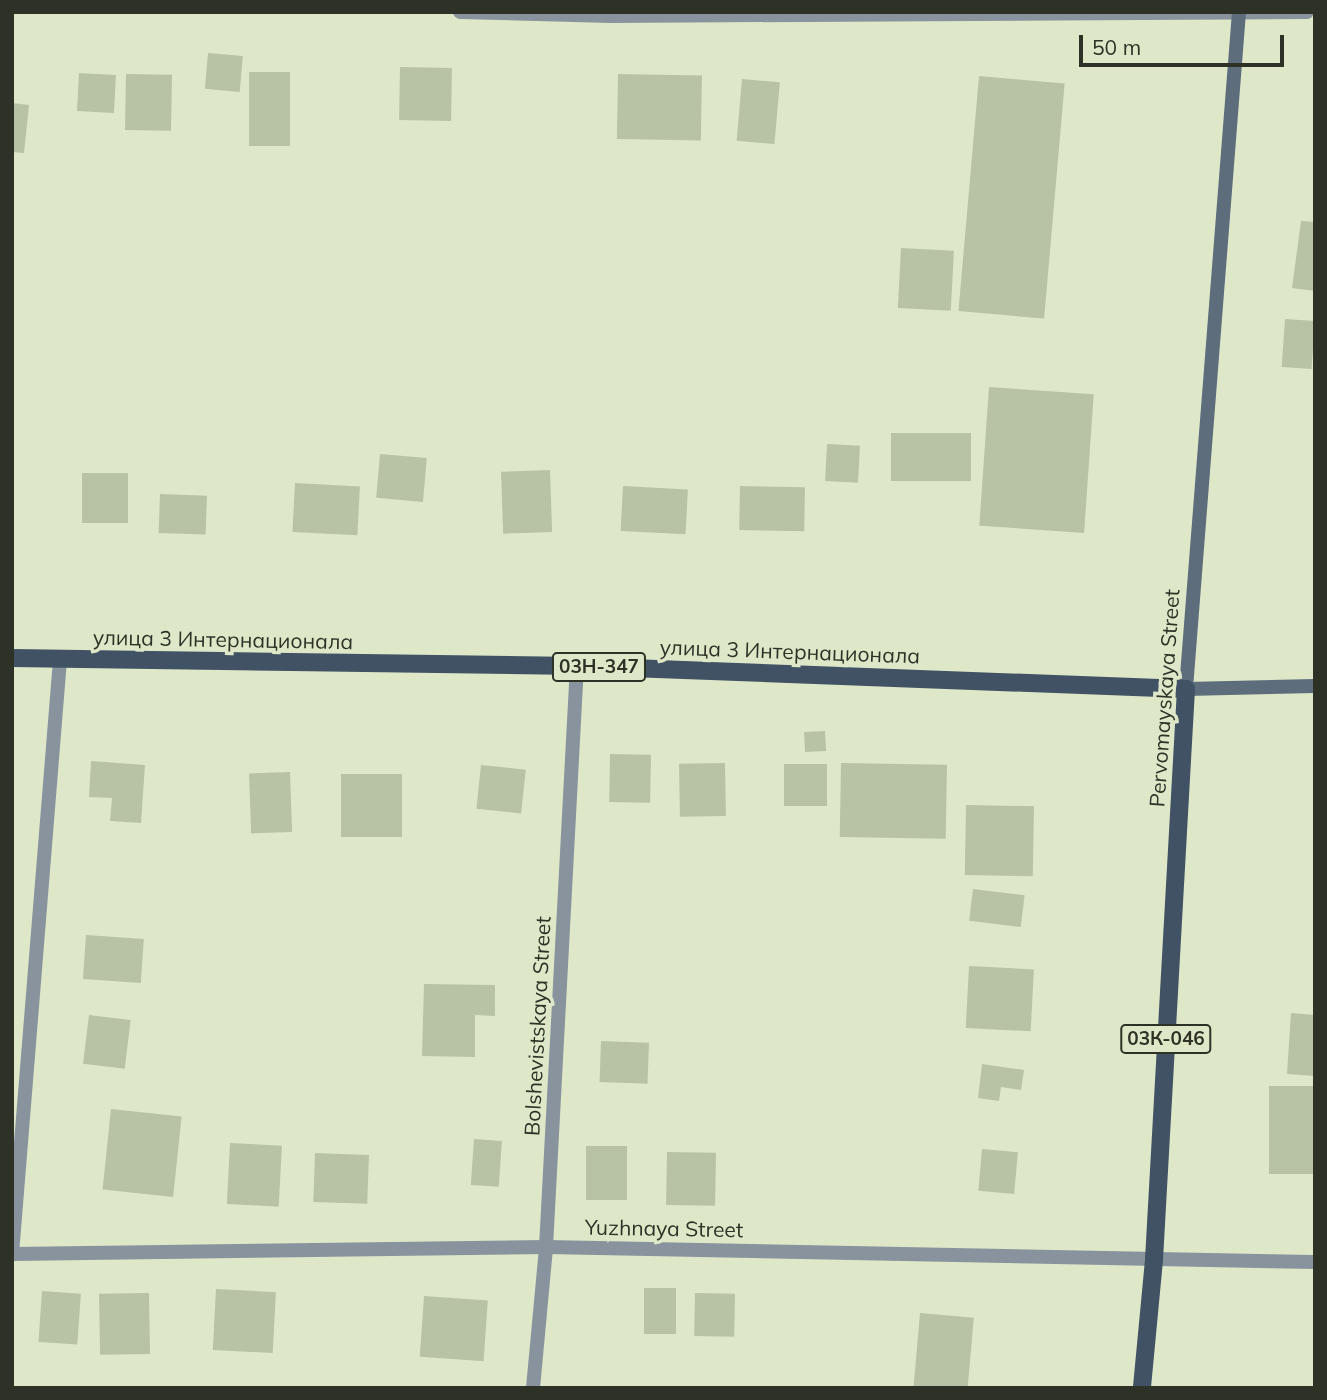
<!DOCTYPE html>
<meta charset="utf-8">
<style>
body{margin:0}
#map{position:relative;width:1327px;height:1400px;overflow:hidden;background:#dee8c9;font-family:Mulish,sans-serif}
div>[style]{position:absolute}
.building>*{inset:0;background:#b8c3a5;transform-origin:0 0}
.street>*{height:14px;margin:-7px;padding:0 7px;transform-origin:7px;border-radius:7px;background:#89939d}
.secondary>*{height:14px;margin:-7px;padding:0 7px;transform-origin:7px;border-radius:7px;background:#5e6d7c}
.primary>*{height:18px;margin:-9px;padding:0 9px;transform-origin:9px;border-radius:9px;background:#405263}
span{translate:-50% -50%;white-space:nowrap;text-align:center;line-height:1.15;-webkit-text-stroke:7px #dee8c9;paint-order:stroke}
.shield-label span{padding:2px 5px;background:#dee8c9;border:2px solid;border-radius:5px;-webkit-text-stroke-width:0}
.shield-label{font-size:19px;color:#2e3226;font-weight:700}
.street-label{font-size:21px;color:#2e3226}
.frame{position:absolute;inset:0;border:14px solid #2e3226;pointer-events:none}
.scale{position:absolute;left:1079px;top:35px;width:205px;height:32px;box-sizing:border-box;border:4px solid #2e3226;border-top:0;padding-left:9px;font-size:21px;line-height:24px;white-space:nowrap;color:#2e3226;-webkit-text-stroke:5px #dee8c9;paint-order:stroke}
</style>
<div id="map">
<div class="building">
<i style="left:208px;top:53px;width:35px;height:36px;rotate:5deg"></i>
<i style="left:400px;top:67px;width:52px;height:53px;rotate:1deg"></i>
<i style="left:249px;top:72px;width:41px;height:74px"></i>
<i style="left:79px;top:73px;width:37px;height:38px;rotate:3deg"></i>
<i style="left:126px;top:74px;width:46px;height:56px;rotate:1deg"></i>
<i style="left:618px;top:74px;width:84px;height:65px;rotate:1deg"></i>
<i style="left:979px;top:76px;width:86px;height:236px;rotate:5deg"></i>
<i style="left:742px;top:79px;width:38px;height:62px;rotate:5deg"></i>
<i style="clip-path:polygon(12px 103px,29px 105px,24px 153px,12px 152px)"></i>
<i style="clip-path:polygon(1301px 221px,1315px 222px,1315px 291px,1292px 288px)"></i>
<i style="left:901px;top:248px;width:53px;height:60px;rotate:3deg"></i>
<i style="left:1285px;top:319px;width:30px;height:48px;rotate:4deg"></i>
<i style="left:989px;top:387px;width:105px;height:139px;rotate:4deg"></i>
<i style="left:891px;top:433px;width:80px;height:48px"></i>
<i style="left:827px;top:444px;width:33px;height:37px;rotate:3deg"></i>
<i style="left:380px;top:454px;width:47px;height:44px;rotate:5deg"></i>
<i style="left:550px;top:470px;width:62px;height:49px;rotate:88deg"></i>
<i style="left:82px;top:473px;width:46px;height:50px"></i>
<i style="left:295px;top:483px;width:65px;height:49px;rotate:3deg"></i>
<i style="left:623px;top:486px;width:65px;height:45px;rotate:3deg"></i>
<i style="left:740px;top:486px;width:65px;height:44px;rotate:1deg"></i>
<i style="left:160px;top:494px;width:47px;height:39px;rotate:2deg"></i>
<i style="left:825px;top:731px;width:20px;height:21px;rotate:87deg"></i>
<i style="left:610px;top:754px;width:41px;height:48px;rotate:1deg"></i>
<i style="clip-path:polygon(91px 761px,145px 765px,141px 823px,110px 821px,112px 798px,89px 797px)"></i>
<i style="left:725px;top:763px;width:53px;height:46px;rotate:89deg"></i>
<i style="left:841px;top:763px;width:106px;height:74px;rotate:1deg"></i>
<i style="left:784px;top:764px;width:43px;height:42px"></i>
<i style="left:481px;top:765px;width:45px;height:44px;rotate:6deg"></i>
<i style="left:290px;top:772px;width:60px;height:41px;rotate:88deg"></i>
<i style="left:402px;top:774px;width:63px;height:61px;rotate:90deg"></i>
<i style="left:966px;top:805px;width:68px;height:70px;rotate:1deg"></i>
<i style="left:973px;top:889px;width:52px;height:32px;rotate:7deg"></i>
<i style="left:86px;top:935px;width:58px;height:44px;rotate:4deg"></i>
<i style="left:969px;top:966px;width:65px;height:62px;rotate:3deg"></i>
<i style="clip-path:polygon(424px 984px,495px 985px,495px 1016px,475px 1015px,475px 1057px,422px 1056px)"></i>
<i style="clip-path:polygon(1291px 1013px,1315px 1015px,1315px 1076px,1287px 1074px)"></i>
<i style="left:89px;top:1015px;width:42px;height:49px;rotate:7deg"></i>
<i style="left:601px;top:1041px;width:48px;height:41px;rotate:2deg"></i>
<i style="clip-path:polygon(982px 1064px,1024px 1070px,1021px 1090px,1001px 1087px,999px 1101px,978px 1098px)"></i>
<i style="left:1269px;top:1086px;width:46px;height:88px"></i>
<i style="left:111px;top:1109px;width:71px;height:81px;rotate:6deg"></i>
<i style="left:474px;top:1139px;width:28px;height:46px;rotate:4deg"></i>
<i style="left:230px;top:1143px;width:52px;height:61px;rotate:3deg"></i>
<i style="left:586px;top:1146px;width:41px;height:54px"></i>
<i style="left:982px;top:1149px;width:36px;height:42px;rotate:5deg"></i>
<i style="left:667px;top:1152px;width:49px;height:53px;rotate:1deg"></i>
<i style="left:315px;top:1153px;width:54px;height:49px;rotate:2deg"></i>
<i style="left:644px;top:1288px;width:32px;height:46px"></i>
<i style="left:216px;top:1289px;width:60px;height:61px;rotate:3deg"></i>
<i style="left:42px;top:1291px;width:39px;height:51px;rotate:4deg"></i>
<i style="left:149px;top:1293px;width:61px;height:50px;rotate:89deg"></i>
<i style="left:695px;top:1293px;width:40px;height:43px;rotate:1deg"></i>
<i style="left:424px;top:1296px;width:64px;height:61px;rotate:4deg"></i>
<i style="left:920px;top:1313px;width:54px;height:75px;rotate:5deg"></i>
</div>
<div class="street">
<i style="left:460px;top:12px;width:151px;rotate:1.5deg"></i>
<i style="left:611px;top:16px;width:696px;rotate:-0.33deg"></i>
<i style="left:12px;top:1254px;width:534px;rotate:-0.75deg"></i>
<i style="left:546px;top:1247px;width:769px;rotate:1.12deg"></i>
<i style="left:12px;top:1254px;width:596px;rotate:-85.38deg"></i>
<i style="left:533px;top:1388px;width:142px;rotate:-84.7deg"></i>
<i style="left:546px;top:1247px;width:582px;rotate:-86.95deg"></i>
</div>
<div class="secondary">
<i style="left:1239px;top:12px;width:679px;rotate:94.48deg"></i>
<i style="left:1186px;top:689px;width:129px;rotate:-1.3deg"></i>
</div>
<div class="primary">
<i style="left:12px;top:658px;width:565px;rotate:0.81deg"></i>
<i style="left:577px;top:666px;width:609px;rotate:2.16deg"></i>
<i style="left:1186px;top:689px;width:572px;rotate:93.21deg"></i>
<i style="left:1154px;top:1260px;width:129px;rotate:95.4deg"></i>
</div>
<div class="shield-label">
<span style="left:599px;top:667px">03Н-347</span>
<span style="left:1166px;top:1039px">03К-046</span>
</div>
<div class="street-label">
<span style="left:223px;top:639px;rotate:1deg">улица 3 Интернационала</span>
<span style="left:790px;top:651px;rotate:2deg">улица 3 Интернационала</span>
<span style="left:1164px;top:698px;rotate:-86deg">Pervomayskaya Street</span>
<span style="left:537px;top:1026px;rotate:-87deg">Bolshevistskaya Street</span>
<span style="left:664px;top:1228px;rotate:1deg">Yuzhnaya Street</span>
</div>
<div class="frame"></div>
<div class="scale">50 m</div>
</div>
